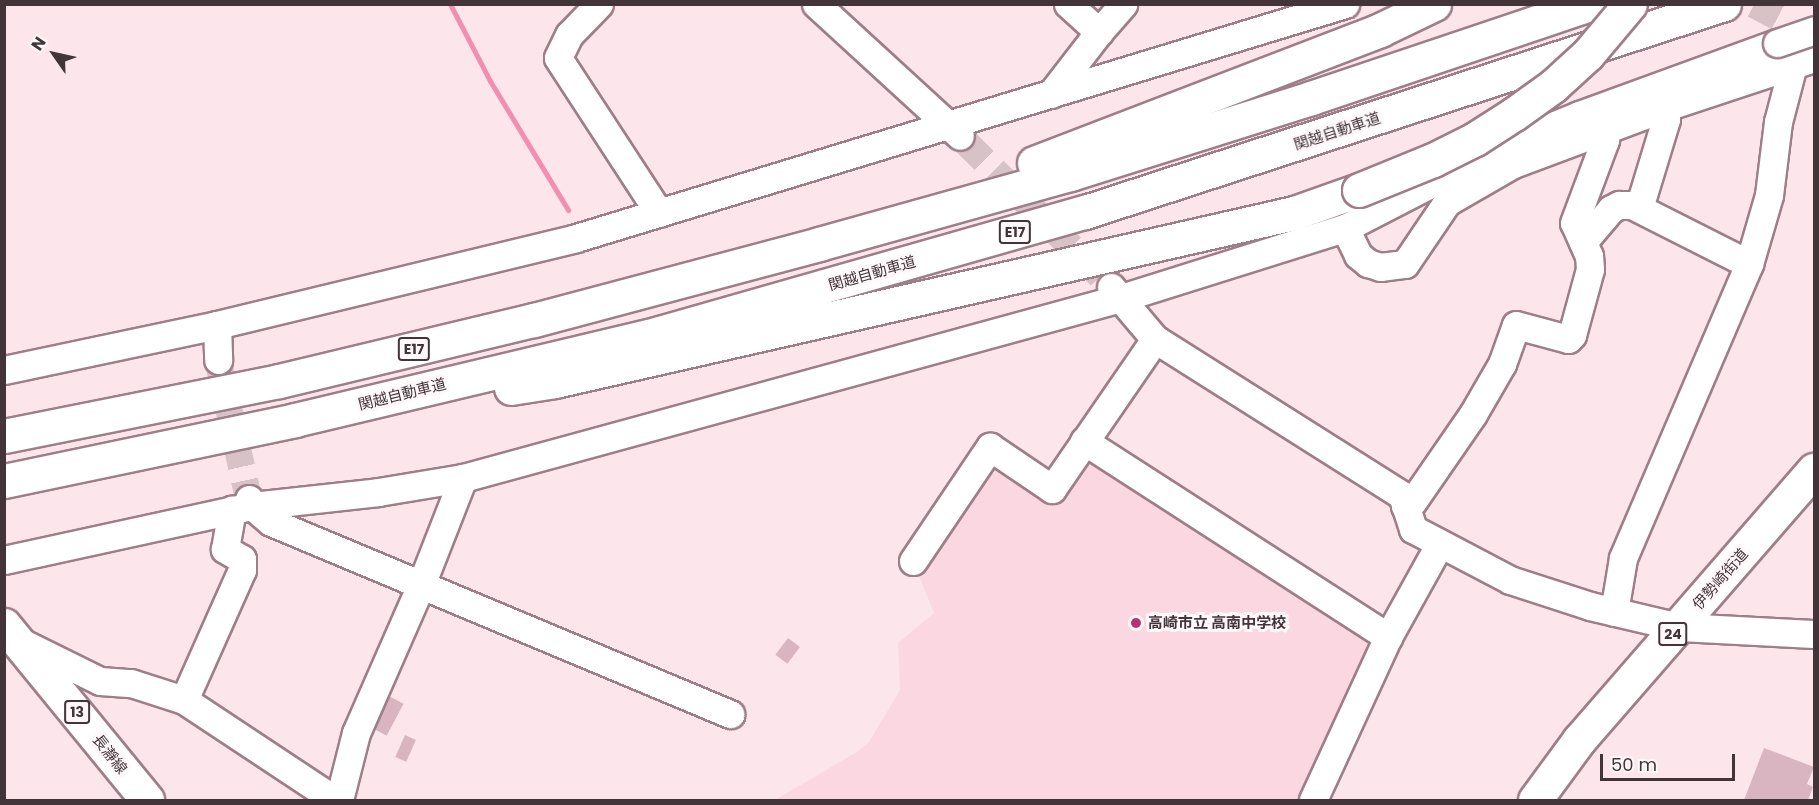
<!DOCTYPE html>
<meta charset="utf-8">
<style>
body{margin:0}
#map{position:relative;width:1819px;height:805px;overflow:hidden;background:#fce6ec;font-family:Poppins,"Noto Sans JP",sans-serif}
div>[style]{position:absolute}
.built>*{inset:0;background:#fad7e1}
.stream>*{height:5px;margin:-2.5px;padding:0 2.5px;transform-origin:2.5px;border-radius:2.5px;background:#f18eb1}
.building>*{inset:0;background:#d8b5c0;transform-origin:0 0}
.minor-tunnel>*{height:27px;margin-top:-13.5px;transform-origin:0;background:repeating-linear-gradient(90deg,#d7c2c8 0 27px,transparent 0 41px)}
.roads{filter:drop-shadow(2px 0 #9e7e88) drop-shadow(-2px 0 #9e7e88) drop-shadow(0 2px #9e7e88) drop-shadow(0 -2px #9e7e88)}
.minor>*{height:27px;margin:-13.5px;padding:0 13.5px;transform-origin:13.5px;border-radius:13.5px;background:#fff}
.major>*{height:33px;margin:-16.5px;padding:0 16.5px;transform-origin:16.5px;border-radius:16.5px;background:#fff}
.highway>*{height:33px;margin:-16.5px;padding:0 16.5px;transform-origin:16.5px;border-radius:16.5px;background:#fff}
.bridges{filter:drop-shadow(2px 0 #9e7e88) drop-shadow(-2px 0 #9e7e88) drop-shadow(0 2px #9e7e88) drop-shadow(0 -2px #9e7e88)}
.minor-bridge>*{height:27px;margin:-13.5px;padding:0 13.5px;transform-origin:13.5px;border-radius:13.5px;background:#fff}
.highway-bridge>*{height:33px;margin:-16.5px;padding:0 16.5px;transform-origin:16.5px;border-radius:16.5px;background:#fff}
.dots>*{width:16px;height:16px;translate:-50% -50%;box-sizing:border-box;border:3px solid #fff8fa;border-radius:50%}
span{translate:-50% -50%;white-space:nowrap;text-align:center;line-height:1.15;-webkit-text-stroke:6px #fff8fa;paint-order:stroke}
.shield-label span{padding:2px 4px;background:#fff8fa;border:2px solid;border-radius:4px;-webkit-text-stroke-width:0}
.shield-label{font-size:14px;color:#423439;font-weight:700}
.street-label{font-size:15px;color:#423439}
.poi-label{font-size:15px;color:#423439;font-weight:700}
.left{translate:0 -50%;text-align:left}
.frame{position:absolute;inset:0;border:6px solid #423439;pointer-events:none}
.north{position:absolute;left:24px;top:24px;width:60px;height:60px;-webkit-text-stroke:4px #fff8fa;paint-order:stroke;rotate:304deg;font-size:16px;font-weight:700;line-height:24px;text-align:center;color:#423439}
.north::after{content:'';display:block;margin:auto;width:21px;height:27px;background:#423439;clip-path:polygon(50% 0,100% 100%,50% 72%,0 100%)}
.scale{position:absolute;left:1600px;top:754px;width:135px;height:27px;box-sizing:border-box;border:3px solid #423439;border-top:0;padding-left:8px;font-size:18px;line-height:21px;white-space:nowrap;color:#423439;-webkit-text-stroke:4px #fff8fa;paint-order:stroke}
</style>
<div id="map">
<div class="built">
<i style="clip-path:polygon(1095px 455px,1368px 634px,1371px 651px,1300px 800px,775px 800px,857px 752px,869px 742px,900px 690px,898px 643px,934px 613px,916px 569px,987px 460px,1053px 498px,1083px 457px)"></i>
</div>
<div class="stream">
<i style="left:450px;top:4px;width:87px;rotate:62.5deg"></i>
<i style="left:490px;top:81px;width:151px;rotate:58.8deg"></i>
</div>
<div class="building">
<i style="left:788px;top:638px;width:15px;height:21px;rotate:37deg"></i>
<i style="left:385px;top:694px;width:21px;height:36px;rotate:28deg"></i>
<i style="left:405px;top:735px;width:12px;height:24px;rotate:24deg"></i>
<i style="clip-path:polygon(1764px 748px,1814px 767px,1807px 784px,1813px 787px,1808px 800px,1744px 800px)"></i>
</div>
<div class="minor-tunnel">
<i style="left:1754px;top:4px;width:40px;rotate:28deg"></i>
<i style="left:965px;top:141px;width:203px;rotate:44.8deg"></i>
<i style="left:218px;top:360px;width:138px;rotate:77.5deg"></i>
</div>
<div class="roads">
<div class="minor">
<i style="left:599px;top:4px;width:43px;rotate:134.1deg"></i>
<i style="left:569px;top:35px;width:25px;rotate:116deg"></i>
<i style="left:558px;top:58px;width:185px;rotate:56.9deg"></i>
<i style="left:816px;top:4px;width:195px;rotate:42.5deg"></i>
<i style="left:1068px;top:4px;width:42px;rotate:42.1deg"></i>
<i style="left:1051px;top:94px;width:78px;rotate:-52.3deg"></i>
<i style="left:1099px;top:32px;width:37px;rotate:-49deg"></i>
<i style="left:1639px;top:208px;width:93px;rotate:-73.1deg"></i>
<i style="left:1666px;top:119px;width:12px;rotate:-90deg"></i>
<i style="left:1345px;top:228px;width:30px;rotate:64deg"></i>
<i style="left:1358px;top:255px;width:13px;rotate:39deg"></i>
<i style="left:1368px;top:263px;width:13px;rotate:18deg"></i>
<i style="left:1380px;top:267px;width:25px;rotate:-7deg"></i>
<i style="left:1405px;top:264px;width:75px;rotate:-55.9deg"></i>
<i style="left:1447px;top:202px;width:76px;rotate:-29.9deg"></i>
<i style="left:1513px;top:164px;width:163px;rotate:-20.4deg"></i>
<i style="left:1666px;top:107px;width:156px;rotate:-18.3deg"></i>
<i style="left:1583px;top:242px;width:43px;rotate:-49.7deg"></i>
<i style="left:1611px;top:209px;width:9px;rotate:-27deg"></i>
<i style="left:1619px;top:205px;width:13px"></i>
<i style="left:1632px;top:205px;width:131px;rotate:26.8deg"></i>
<i style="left:1111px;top:287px;width:68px;rotate:49.8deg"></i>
<i style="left:1155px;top:339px;width:292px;rotate:32.3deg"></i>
<i style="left:1402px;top:495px;width:36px;rotate:72deg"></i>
<i style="left:1413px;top:529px;width:110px;rotate:27.7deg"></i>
<i style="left:1510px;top:580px;width:84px;rotate:18deg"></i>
<i style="left:1590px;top:606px;width:91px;rotate:13.3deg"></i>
<i style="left:1679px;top:627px;width:135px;rotate:3deg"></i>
<i style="left:217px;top:325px;width:35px;rotate:88deg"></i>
<i style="left:4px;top:370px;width:218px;rotate:-11.9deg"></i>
<i style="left:217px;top:325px;width:369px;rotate:-13.6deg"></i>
<i style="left:576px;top:238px;width:804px;rotate:-16.92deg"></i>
<i style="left:1084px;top:441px;width:362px;rotate:32.8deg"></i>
<i style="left:249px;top:499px;width:8px;rotate:67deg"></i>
<i style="left:252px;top:506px;width:25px;rotate:40deg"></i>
<i style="left:271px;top:522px;width:498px;rotate:22.7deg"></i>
<i style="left:1405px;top:506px;width:9px;rotate:-32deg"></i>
<i style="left:1413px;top:501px;width:106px;rotate:-55.4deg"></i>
<i style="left:1473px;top:414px;width:58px;rotate:-59.9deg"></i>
<i style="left:1502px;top:364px;width:41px;rotate:-70.3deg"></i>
<i style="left:1516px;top:325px;width:54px;rotate:15.1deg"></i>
<i style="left:1568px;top:339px;width:6px;rotate:-45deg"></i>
<i style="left:1572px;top:335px;width:68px;rotate:-74.7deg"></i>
<i style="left:1590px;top:269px;width:13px;rotate:-94deg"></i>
<i style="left:1589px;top:256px;width:36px;rotate:-114deg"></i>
<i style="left:1574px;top:223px;width:89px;rotate:-69.5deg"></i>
<i style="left:1605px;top:140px;width:9px;rotate:-108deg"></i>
<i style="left:4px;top:560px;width:254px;rotate:-12.3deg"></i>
<i style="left:252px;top:506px;width:127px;rotate:-6.3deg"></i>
<i style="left:378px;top:492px;width:86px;rotate:-9.4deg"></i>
<i style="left:463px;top:478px;width:682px;rotate:-15.3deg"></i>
<i style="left:1121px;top:298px;width:235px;rotate:-17.4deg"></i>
<i style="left:1345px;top:228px;width:183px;rotate:-27.3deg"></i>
<i style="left:1508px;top:144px;width:77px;rotate:-22.2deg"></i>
<i style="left:1579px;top:115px;width:211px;rotate:-20deg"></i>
<i style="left:913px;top:561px;width:138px;rotate:-56deg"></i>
<i style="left:990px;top:447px;width:75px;rotate:34.1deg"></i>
<i style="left:1052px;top:489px;width:182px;rotate:-55.5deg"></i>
<i style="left:1614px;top:612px;width:55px;rotate:-80.5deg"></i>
<i style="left:1623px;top:558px;width:320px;rotate:-66.8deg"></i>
<i style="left:1749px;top:264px;width:72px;rotate:-73.8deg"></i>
<i style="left:1769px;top:195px;width:74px;rotate:-83deg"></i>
<i style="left:1778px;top:122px;width:59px;rotate:-75.3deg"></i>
<i style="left:21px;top:642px;width:88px;rotate:26.3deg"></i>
<i style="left:100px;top:681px;width:31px;rotate:4deg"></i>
<i style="left:131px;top:683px;width:56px;rotate:17.8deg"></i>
<i style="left:184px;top:700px;width:181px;rotate:33.5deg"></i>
<i style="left:184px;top:700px;width:142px;rotate:-66deg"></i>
<i style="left:242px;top:570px;width:11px;rotate:-90deg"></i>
<i style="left:242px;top:559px;width:20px;rotate:-150deg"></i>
<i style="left:225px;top:549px;width:40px;rotate:-80deg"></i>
<i style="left:339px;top:800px;width:69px;rotate:-75.8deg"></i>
<i style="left:356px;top:733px;width:162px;rotate:-66.3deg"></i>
<i style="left:421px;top:585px;width:115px;rotate:-68.6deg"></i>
<i style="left:1313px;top:800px;width:179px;rotate:-65.3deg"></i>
<i style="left:1388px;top:637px;width:105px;rotate:-61deg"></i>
</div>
<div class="major">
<i style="left:4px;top:625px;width:226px;rotate:50.7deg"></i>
<i style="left:1535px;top:800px;width:74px;rotate:-53.7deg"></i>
<i style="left:1579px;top:740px;width:358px;rotate:-49deg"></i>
</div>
<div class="highway">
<i style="left:1034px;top:163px;width:371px;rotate:-21deg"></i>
<i style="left:1380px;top:30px;width:60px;rotate:-25.7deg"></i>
<i style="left:511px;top:388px;width:45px;rotate:-9deg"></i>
<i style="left:555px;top:381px;width:758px;rotate:-12.81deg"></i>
<i style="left:1294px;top:213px;width:69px;rotate:-19.5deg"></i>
<i style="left:4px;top:436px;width:280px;rotate:-11.3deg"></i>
<i style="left:279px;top:381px;width:262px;rotate:-13.5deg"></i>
<i style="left:534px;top:320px;width:295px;rotate:-14.9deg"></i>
<i style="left:819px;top:244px;width:261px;rotate:-15.6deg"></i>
<i style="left:1070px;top:174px;width:253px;rotate:-17.5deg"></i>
<i style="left:1311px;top:98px;width:294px;rotate:-18.6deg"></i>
<i style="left:4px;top:481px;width:297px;rotate:-11.8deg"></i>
<i style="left:295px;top:420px;width:374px;rotate:-13.4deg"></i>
<i style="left:659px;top:333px;width:443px;rotate:-15.9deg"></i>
<i style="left:1085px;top:212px;width:672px;rotate:-18.03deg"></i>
</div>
</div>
<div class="bridges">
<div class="minor-bridge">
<i style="left:1777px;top:43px;width:39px;rotate:-19deg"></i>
</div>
<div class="highway-bridge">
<i style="left:1359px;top:190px;width:80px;rotate:-22.1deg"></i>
<i style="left:1433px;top:160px;width:47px;rotate:-26.6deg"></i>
<i style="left:1475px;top:139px;width:46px;rotate:-32.7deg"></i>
<i style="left:1514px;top:114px;width:48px;rotate:-35.7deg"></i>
<i style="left:1553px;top:86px;width:47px;rotate:-42.4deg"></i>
<i style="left:1588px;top:54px;width:65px;rotate:-50deg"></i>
</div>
</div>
<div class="dots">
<i style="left:1136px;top:623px;background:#ba316e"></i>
</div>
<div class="shield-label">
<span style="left:1015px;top:232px">E17</span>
<span style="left:414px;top:349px">E17</span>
<span style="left:1673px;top:634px">24</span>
<span style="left:77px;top:712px">13</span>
</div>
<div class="street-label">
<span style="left:1337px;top:131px;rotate:-18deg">関越自動車道</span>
<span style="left:872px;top:273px;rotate:-16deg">関越自動車道</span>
<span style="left:402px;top:394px;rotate:-14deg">関越自動車道</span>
<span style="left:1720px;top:579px;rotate:-49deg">伊勢崎街道</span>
<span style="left:110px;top:754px;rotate:52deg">長瀞線</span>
</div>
<div class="poi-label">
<span class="left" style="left:1148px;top:623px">高崎市立 高南中学校</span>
</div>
<div class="frame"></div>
<div class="north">N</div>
<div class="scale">50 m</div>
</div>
